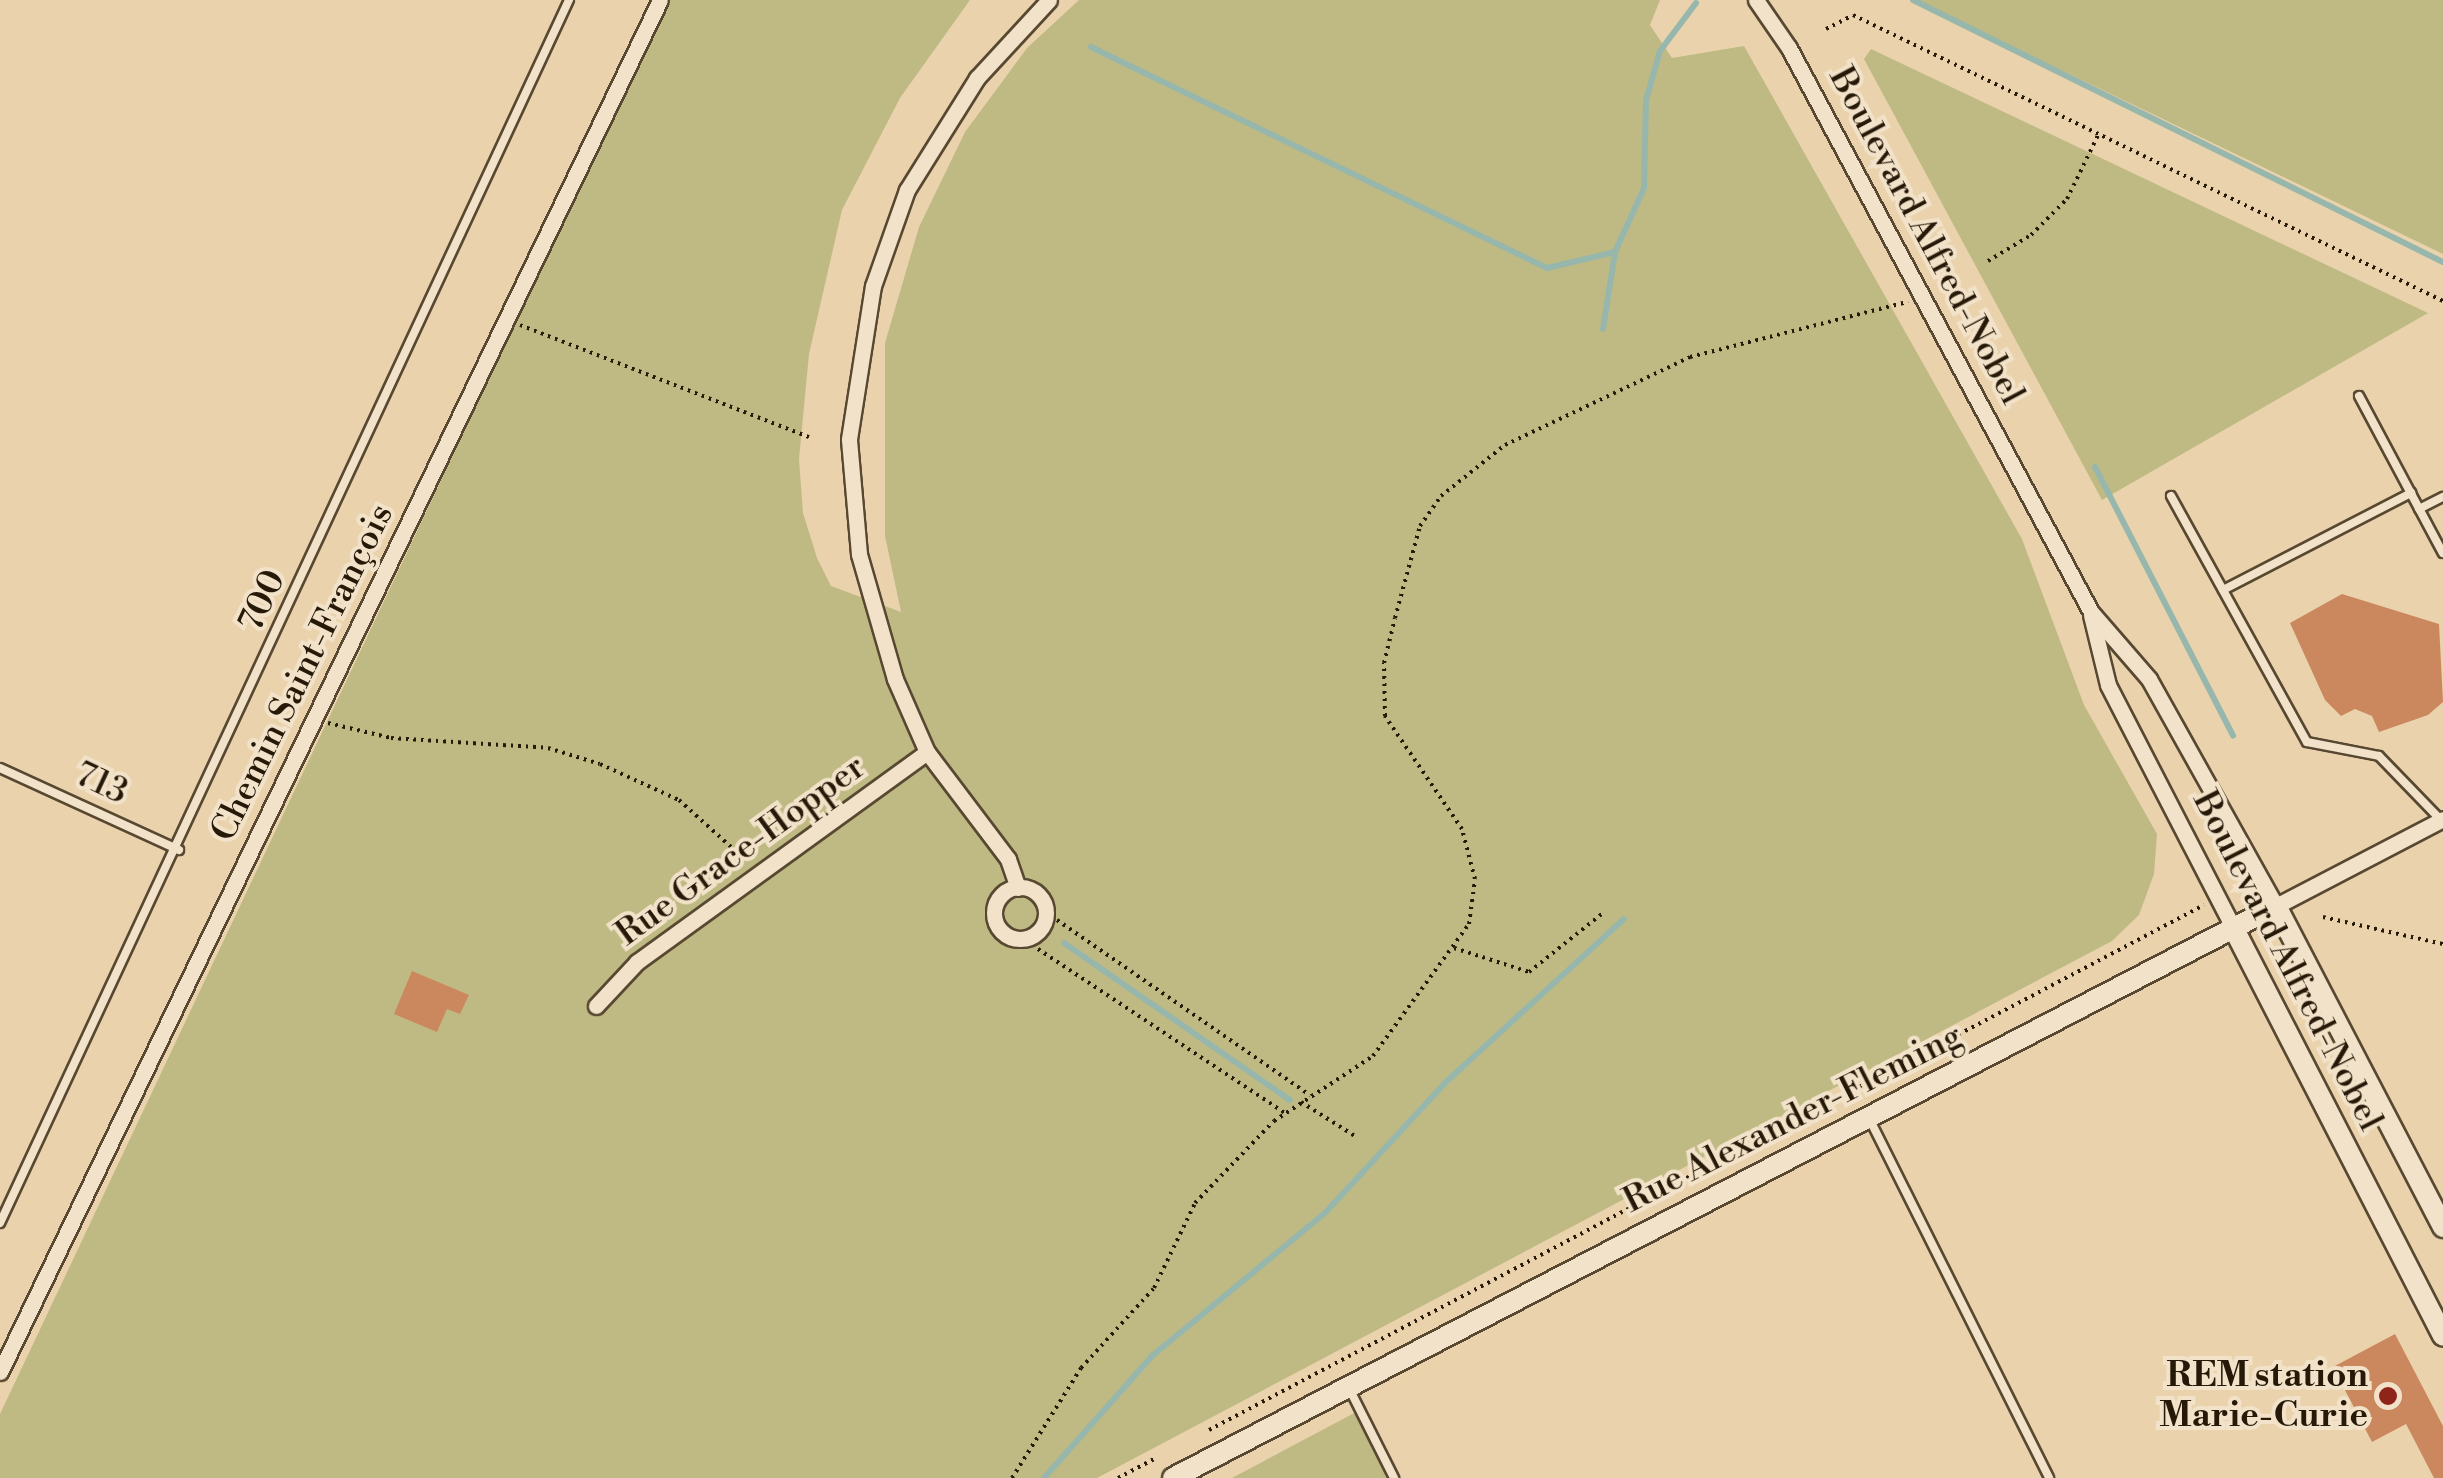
<!DOCTYPE html>
<meta charset="utf-8">
<style>
body{margin:0}
#map{position:relative;width:2443px;height:1478px;overflow:hidden;background:#ead3ac;font-family:"Libre Bodoni",serif}
div>[style]{position:absolute}
.green>*{inset:0;background:#bfba84}
.stream>*{height:6px;margin:-3px;padding:0 3px;transform-origin:3px;border-radius:3px;background:#98b7ac}
.building>*{inset:0;background:#cb885e}
.path>*{height:4px;margin-top:-2px;transform-origin:0;background:repeating-linear-gradient(90deg,#271908 0 2.5px,transparent 0 7.5px)}
.roads{filter:drop-shadow(2px 0 #584831) drop-shadow(-2px 0 #584831) drop-shadow(0 2px #584831) drop-shadow(0 -2px #584831)}
.service>*{height:8px;margin:-4px;padding:0 4px;transform-origin:4px;border-radius:4px;background:#f1e2c9}
.minor>*{height:15px;margin:-7.5px;padding:0 7.5px;transform-origin:7.5px;border-radius:7.5px;background:#f1e2c9}
.minor>.ring{margin:-7.5px;padding:0;box-sizing:content-box;background:none;border:15px solid #f1e2c9;border-radius:50%}
.tertiary>*{height:20px;margin:-10px;padding:0 10px;transform-origin:10px;border-radius:10px;background:#f1e2c9}
.dots>*{width:28px;height:28px;translate:-50% -50%;box-sizing:border-box;border:5px solid #f1e2c9;border-radius:50%}
span{translate:-50% -50%;white-space:nowrap;text-align:center;line-height:1.15;-webkit-text-stroke:8px #f1e2c9;paint-order:stroke}
.street-label{font-size:35px;color:#271908}
.poi-label{font-size:35px;color:#271908;font-weight:700}
.right{translate:-100% -50%;text-align:right}
</style>
<div id="map">
<div class="green">
<i style="clip-path:polygon(668px 0,970px 0,900px 98px,842px 210px,809px 354px,799px 459px,803px 513px,817px 558px,831px 586px,901px 612px,885px 536px,885px 343px,919px 227px,965px 132px,1027px 48px,1079px 0,1660px 0,1650px 25px,1672px 58px,1744px 46px,2022px 539px,2084px 705px,2157px 834px,2154px 874px,2139px 915px,2112px 941px,1097px 1478px,0 1478px,0 1414px)"></i>
<i style="clip-path:polygon(1916px 0,2443px 0,2443px 254px)"></i>
<i style="clip-path:polygon(1871px 49px,2428px 313px,2102px 500px,1864px 59px)"></i>
<i style="clip-path:polygon(1360px 1410px,1386px 1478px,1232px 1478px)"></i>
</div>
<div class="stream">
<i style="left:1913px;top:0;width:591px;rotate:26.31deg"></i>
<i style="left:1091px;top:47px;width:507px;rotate:25.86deg"></i>
<i style="left:1547px;top:268px;width:70px;rotate:-13.2deg"></i>
<i style="left:1603px;top:329px;width:78px;rotate:-81.1deg"></i>
<i style="left:1615px;top:252px;width:70px;rotate:-65.6deg"></i>
<i style="left:1644px;top:188px;width:88px;rotate:-88.7deg"></i>
<i style="left:1646px;top:100px;width:51px;rotate:-74.1deg"></i>
<i style="left:1660px;top:51px;width:60px;rotate:-53.1deg"></i>
<i style="left:2095px;top:467px;width:302px;rotate:62.8deg"></i>
<i style="left:1064px;top:943px;width:275px;rotate:34.8deg"></i>
<i style="left:1044px;top:1478px;width:163px;rotate:-48.5deg"></i>
<i style="left:1152px;top:1356px;width:224px;rotate:-39.6deg"></i>
<i style="left:1325px;top:1213px;width:178px;rotate:-47.3deg"></i>
<i style="left:1446px;top:1082px;width:241px;rotate:-42.5deg"></i>
</div>
<div class="building">
<i style="clip-path:polygon(2342px 594px,2439px 624px,2443px 702px,2428px 715px,2379px 732px,2372px 716px,2355px 709px,2341px 716px,2325px 700px,2290px 623px)"></i>
<i style="clip-path:polygon(412px 971px,469px 995px,460px 1014px,447px 1009px,437px 1032px,394px 1014px)"></i>
<i style="clip-path:polygon(2395px 1334px,2443px 1426px,2443px 1478px,2434px 1478px,2406px 1424px,2372px 1442px,2333px 1367px)"></i>
</div>
<div class="path">
<i style="left:1826px;top:29px;width:30px;rotate:-27deg"></i>
<i style="left:1853px;top:15px;width:656px;rotate:25.86deg"></i>
<i style="left:1988px;top:261px;width:50px;rotate:-31.2deg"></i>
<i style="left:2031px;top:235px;width:51px;rotate:-45deg"></i>
<i style="left:2067px;top:199px;width:73px;rotate:-64.1deg"></i>
<i style="left:520px;top:325px;width:310px;rotate:21.2deg"></i>
<i style="left:328px;top:723px;width:65px;rotate:13.4deg"></i>
<i style="left:391px;top:738px;width:157px;rotate:3.6deg"></i>
<i style="left:548px;top:748px;width:54px;rotate:17.1deg"></i>
<i style="left:600px;top:764px;width:87px;rotate:24.5deg"></i>
<i style="left:679px;top:800px;width:84px;rotate:42.1deg"></i>
<i style="left:2323px;top:917px;width:123px;rotate:12.7deg"></i>
<i style="left:1057px;top:920px;width:308px;rotate:34.7deg"></i>
<i style="left:1454px;top:948px;width:79px;rotate:17.7deg"></i>
<i style="left:1529px;top:972px;width:95px;rotate:-38.6deg"></i>
<i style="left:1038px;top:949px;width:296px;rotate:33.6deg"></i>
<i style="left:1301px;top:1102px;width:67px;rotate:32.3deg"></i>
<i style="left:1209px;top:1430px;width:1125px;rotate:-27.82deg"></i>
<i style="left:1012px;top:1478px;width:130px;rotate:-57.9deg"></i>
<i style="left:1081px;top:1368px;width:108px;rotate:-47.6deg"></i>
<i style="left:1154px;top:1288px;width:94px;rotate:-64.2deg"></i>
<i style="left:1195px;top:1203px;width:114px;rotate:-46.1deg"></i>
<i style="left:1274px;top:1121px;width:118px;rotate:-33.3deg"></i>
<i style="left:1373px;top:1056px;width:163px;rotate:-54deg"></i>
<i style="left:1469px;top:924px;width:45px;rotate:-82.4deg"></i>
<i style="left:1475px;top:879px;width:52px;rotate:-104.6deg"></i>
<i style="left:1462px;top:829px;width:137px;rotate:-124.3deg"></i>
<i style="left:1385px;top:716px;width:53px;rotate:-91.1deg"></i>
<i style="left:1384px;top:663px;width:46px;rotate:-76.3deg"></i>
<i style="left:1395px;top:618px;width:95px;rotate:-74.8deg"></i>
<i style="left:1420px;top:526px;width:37px;rotate:-55deg"></i>
<i style="left:1441px;top:496px;width:82px;rotate:-38.6deg"></i>
<i style="left:1505px;top:445px;width:205px;rotate:-25.4deg"></i>
<i style="left:1690px;top:357px;width:225px;rotate:-14.2deg"></i>
<i style="left:1118px;top:1478px;width:41px;rotate:-27.8deg"></i>
</div>
<div class="roads">
<div class="service">
<i style="left:2359px;top:396px;width:178px;rotate:61.9deg"></i>
<i style="left:2171px;top:496px;width:281px;rotate:61.1deg"></i>
<i style="left:2307px;top:742px;width:73px;rotate:11deg"></i>
<i style="left:2379px;top:756px;width:89px;rotate:45.9deg"></i>
<i style="left:2419px;top:509px;width:27px;rotate:-27deg"></i>
<i style="left:2223px;top:590px;width:212px;rotate:-27.3deg"></i>
<i style="left:0;top:768px;width:197px;rotate:24.6deg"></i>
<i style="left:1870px;top:1120px;width:400px;rotate:63.4deg"></i>
<i style="left:0;top:1223px;width:1349px;rotate:-65.05deg"></i>
<i style="left:1349px;top:1388px;width:101px;rotate:63.4deg"></i>
</div>
<div class="minor">
<i style="left:1756px;top:0;width:58px;rotate:55.5deg"></i>
<i style="left:1789px;top:48px;width:640px;rotate:61.83deg"></i>
<i style="left:2091px;top:612px;width:89px;rotate:49.1deg"></i>
<i style="left:2149px;top:679px;width:260px;rotate:60.8deg"></i>
<i style="left:2276px;top:906px;width:188px;rotate:-27.5deg"></i>
<i style="left:2091px;top:615px;width:72px;rotate:76.3deg"></i>
<i style="left:2108px;top:685px;width:275px;rotate:62.7deg"></i>
<i class="ring" style="left:994px;top:887px;width:37px;height:37px"></i>
<i style="left:1018px;top:888px;width:31px;rotate:-109deg"></i>
<i style="left:1008px;top:859px;width:134px;rotate:-127.1deg"></i>
<i style="left:927px;top:752px;width:80px;rotate:-113.7deg"></i>
<i style="left:895px;top:679px;width:130px;rotate:-106.1deg"></i>
<i style="left:859px;top:554px;width:115px;rotate:-95deg"></i>
<i style="left:849px;top:439px;width:155px;rotate:-81.1deg"></i>
<i style="left:873px;top:286px;width:102px;rotate:-70.5deg"></i>
<i style="left:907px;top:190px;width:132px;rotate:-58deg"></i>
<i style="left:977px;top:78px;width:106px;rotate:-47.3deg"></i>
<i style="left:596px;top:1006px;width:60px;rotate:-47deg"></i>
<i style="left:637px;top:962px;width:358px;rotate:-35.9deg"></i>
<i style="left:0;top:1372px;width:1522px;rotate:-64.31deg"></i>
</div>
<div class="tertiary">
<i style="left:2234px;top:929px;width:457px;rotate:62.8deg"></i>
<i style="left:1173px;top:1478px;width:1242px;rotate:-27.41deg"></i>
<i style="left:2276px;top:906px;width:362px;rotate:62.5deg"></i>
</div>
</div>
<div class="dots">
<i style="left:2388px;top:1396px;background:#8f2418"></i>
</div>
<div class="street-label">
<span style="left:1926px;top:236px;rotate:62deg">Boulevard Alfred-Nobel</span>
<span style="left:263px;top:601px;rotate:-65deg">700</span>
<span style="left:303px;top:673px;rotate:-64deg">Chemin Saint-François</span>
<span style="left:101px;top:784px;rotate:25deg">713</span>
<span style="left:741px;top:851px;rotate:-36deg">Rue Grace-Hopper</span>
<span style="left:2287px;top:961px;rotate:63deg">Boulevard Alfred-Nobel</span>
<span style="left:1793px;top:1119px;rotate:-27deg">Rue Alexander-Fleming</span>
</div>
<div class="poi-label">
<span class="right" style="left:2368px;top:1396px">REM station<br>Marie-Curie</span>
</div>
</div>
